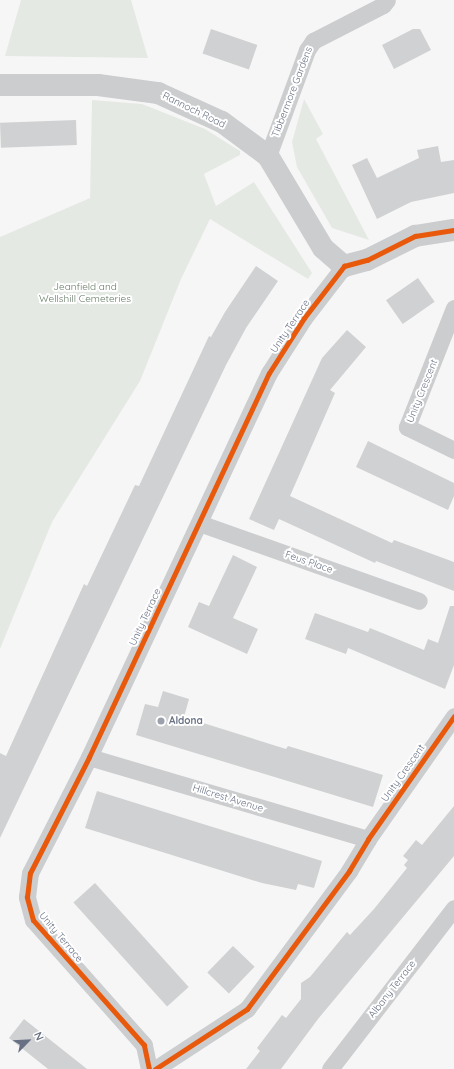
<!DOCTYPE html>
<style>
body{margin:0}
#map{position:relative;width:454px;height:1069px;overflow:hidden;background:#f6f6f6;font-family:Quicksand,sans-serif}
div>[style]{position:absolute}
.green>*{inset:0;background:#e5e9e4}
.building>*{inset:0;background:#d0d1d2;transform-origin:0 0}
.minor>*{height:17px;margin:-8.5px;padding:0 8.5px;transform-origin:8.5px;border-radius:8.5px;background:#cccdcf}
.tertiary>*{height:22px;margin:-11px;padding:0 11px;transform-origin:11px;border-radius:11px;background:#cccdcf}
.cycleway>*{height:5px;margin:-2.5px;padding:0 2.5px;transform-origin:2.5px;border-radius:2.5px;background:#e8590c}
.dots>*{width:11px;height:11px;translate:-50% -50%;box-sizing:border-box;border:2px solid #fff;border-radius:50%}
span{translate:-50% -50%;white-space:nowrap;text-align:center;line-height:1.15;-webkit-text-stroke:4px #fff;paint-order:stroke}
.street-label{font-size:10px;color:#687184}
.park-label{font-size:10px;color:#677b67}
.poi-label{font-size:10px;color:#687184;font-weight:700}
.left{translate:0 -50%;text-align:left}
.north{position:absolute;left:8px;top:1021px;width:40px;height:40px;-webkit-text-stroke:3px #fff;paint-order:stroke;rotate:66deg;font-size:11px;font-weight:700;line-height:16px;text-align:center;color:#687184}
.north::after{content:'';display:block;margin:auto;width:14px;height:18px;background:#687184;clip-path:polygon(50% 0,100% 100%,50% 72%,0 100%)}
</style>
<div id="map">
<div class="green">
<i style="clip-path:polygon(21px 0,131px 0,148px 58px,5px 56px)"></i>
<i style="clip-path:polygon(304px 99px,323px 134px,316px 139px,369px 240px,332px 228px,297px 167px,292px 142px)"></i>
<i style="clip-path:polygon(92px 100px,142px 104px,205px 129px,240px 151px,240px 155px,204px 174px,216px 206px,254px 182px,312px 273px,308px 279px,210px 219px,181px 279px,140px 381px,52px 522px,0 649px,0 237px,90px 198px)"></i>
</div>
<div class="building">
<i style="left:211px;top:29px;width:49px;height:26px;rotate:19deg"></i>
<i style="clip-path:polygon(413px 29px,420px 29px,431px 50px,394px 69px,382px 45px)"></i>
<i style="left:76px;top:120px;width:25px;height:76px;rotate:88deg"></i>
<i style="clip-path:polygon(438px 146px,441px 162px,454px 160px,454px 193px,411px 202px,377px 219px,352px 165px,367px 158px,377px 178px,419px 158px,417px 150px)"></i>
<i style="clip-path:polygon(256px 266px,278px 281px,246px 328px,226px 365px,0 838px,0 753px,6px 756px,84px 584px,87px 586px,135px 485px,139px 486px,209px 336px,211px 337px,225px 312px)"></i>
<i style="left:418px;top:278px;width:29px;height:39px;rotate:55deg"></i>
<i style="clip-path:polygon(347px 330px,366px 347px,330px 390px,335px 393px,290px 496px,392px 543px,394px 540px,454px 562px,454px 591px,376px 561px,375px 563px,279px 519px,274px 530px,249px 519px,322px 358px)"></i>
<i style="clip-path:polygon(368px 441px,454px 483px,454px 496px,448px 510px,356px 467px)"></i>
<i style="clip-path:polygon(233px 555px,257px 567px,233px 618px,258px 629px,247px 654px,188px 627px,199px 602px,209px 606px)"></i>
<i style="clip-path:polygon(450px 606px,454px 606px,454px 665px,445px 689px,348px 648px,346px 654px,305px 639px,315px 613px,368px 632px,370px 628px,424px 650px,428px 639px,438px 643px)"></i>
<i style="clip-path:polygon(163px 691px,189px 699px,184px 717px,286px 749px,288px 746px,383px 775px,373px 807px,136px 735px,145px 704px,158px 707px)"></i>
<i style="clip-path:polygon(97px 791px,322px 861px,314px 888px,298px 884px,296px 890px,262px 883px,85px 828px)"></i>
<i style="clip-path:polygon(454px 806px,454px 856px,318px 1019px,281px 1069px,246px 1069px,260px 1051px,257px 1048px,282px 1015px,286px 1018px,301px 999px,301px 983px,310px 977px,347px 932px,350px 935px,374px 909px,407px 868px,404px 865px,408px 860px,403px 856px,416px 840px,422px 845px)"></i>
<i style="left:95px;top:883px;width:140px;height:29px;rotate:48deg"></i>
<i style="left:233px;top:946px;width:30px;height:37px;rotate:44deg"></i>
<i style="clip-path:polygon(24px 1019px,39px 1031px,87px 1069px,48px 1069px,9px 1038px)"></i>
</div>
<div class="minor">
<i style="left:268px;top:156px;width:113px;rotate:-69.8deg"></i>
<i style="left:307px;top:50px;width:11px;rotate:-56deg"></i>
<i style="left:313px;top:41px;width:79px;rotate:-27.2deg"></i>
<i style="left:383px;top:5px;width:6px;rotate:-51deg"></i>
<i style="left:454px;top:308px;width:128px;rotate:111.6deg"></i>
<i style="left:407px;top:427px;width:52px;rotate:26.1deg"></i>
<i style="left:199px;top:523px;width:233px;rotate:19.5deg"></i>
<i style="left:89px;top:757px;width:291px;rotate:16.4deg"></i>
<i style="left:149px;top:1069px;width:25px;rotate:-102deg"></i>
<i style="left:144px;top:1045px;width:167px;rotate:-131.6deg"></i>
<i style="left:33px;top:920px;width:24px;rotate:-105deg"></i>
<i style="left:27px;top:897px;width:24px;rotate:-83deg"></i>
<i style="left:30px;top:873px;width:130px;rotate:-63deg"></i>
<i style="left:89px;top:757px;width:424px;rotate:-64.9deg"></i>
<i style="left:269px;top:373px;width:65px;rotate:-57.5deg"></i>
<i style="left:304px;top:318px;width:66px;rotate:-52.4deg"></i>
<i style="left:155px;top:1069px;width:110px;rotate:-33.1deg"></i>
<i style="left:247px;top:1009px;width:172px;rotate:-53.5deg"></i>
<i style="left:349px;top:871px;width:37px;rotate:-59deg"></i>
<i style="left:368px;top:839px;width:150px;rotate:-55deg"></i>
<i style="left:330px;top:1069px;width:203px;rotate:-52.4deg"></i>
</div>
<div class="tertiary">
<i style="left:0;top:85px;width:98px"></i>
<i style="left:98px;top:85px;width:61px;rotate:7.6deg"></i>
<i style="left:158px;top:93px;width:70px;rotate:24.4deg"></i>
<i style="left:222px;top:122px;width:57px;rotate:36.5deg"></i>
<i style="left:268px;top:156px;width:107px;rotate:59.1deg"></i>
<i style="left:323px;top:248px;width:28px;rotate:41deg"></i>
<i style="left:344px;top:266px;width:24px;rotate:-15deg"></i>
<i style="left:367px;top:260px;width:54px;rotate:-26.6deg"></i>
<i style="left:415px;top:236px;width:39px;rotate:-9deg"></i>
</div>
<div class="cycleway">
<i style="left:149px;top:1069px;width:25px;rotate:-102deg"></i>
<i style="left:144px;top:1045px;width:167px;rotate:-131.6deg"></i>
<i style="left:33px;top:920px;width:24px;rotate:-105deg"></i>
<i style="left:27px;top:897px;width:24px;rotate:-83deg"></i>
<i style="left:30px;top:873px;width:130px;rotate:-63deg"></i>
<i style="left:89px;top:757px;width:424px;rotate:-64.9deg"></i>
<i style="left:269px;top:373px;width:65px;rotate:-57.5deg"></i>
<i style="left:304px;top:318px;width:66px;rotate:-52.4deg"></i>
<i style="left:344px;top:266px;width:24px;rotate:-15deg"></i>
<i style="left:367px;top:260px;width:54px;rotate:-26.6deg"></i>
<i style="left:415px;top:236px;width:39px;rotate:-9deg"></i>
<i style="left:155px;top:1069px;width:110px;rotate:-33.1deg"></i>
<i style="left:247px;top:1009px;width:172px;rotate:-53.5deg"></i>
<i style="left:349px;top:871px;width:37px;rotate:-59deg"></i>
<i style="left:368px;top:839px;width:150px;rotate:-55deg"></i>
</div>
<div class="dots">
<i style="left:161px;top:721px;background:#9aa0ac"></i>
</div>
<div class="street-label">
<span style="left:292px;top:92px;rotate:-69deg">Tibbermore Gardens</span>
<span style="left:194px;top:110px;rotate:26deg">Rannoch Road</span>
<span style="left:290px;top:326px;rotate:-56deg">Unity Terrace</span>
<span style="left:422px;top:391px;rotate:-68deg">Unity Crescent</span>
<span style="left:309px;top:562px;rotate:19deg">Feus Place</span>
<span style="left:145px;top:617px;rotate:-65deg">Unity Terrace</span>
<span style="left:403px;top:773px;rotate:-55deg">Unity Crescent</span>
<span style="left:228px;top:798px;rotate:17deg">Hillcrest Avenue</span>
<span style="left:61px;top:937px;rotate:50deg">Unity Terrace</span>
<span style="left:392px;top:989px;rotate:-52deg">Albany Terrace</span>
</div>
<div class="park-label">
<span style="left:85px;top:292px">Jeanfield and<br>Wellshill Cemeteries</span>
</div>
<div class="poi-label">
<span class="left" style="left:169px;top:721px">Aldona</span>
</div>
<div class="north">N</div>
</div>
